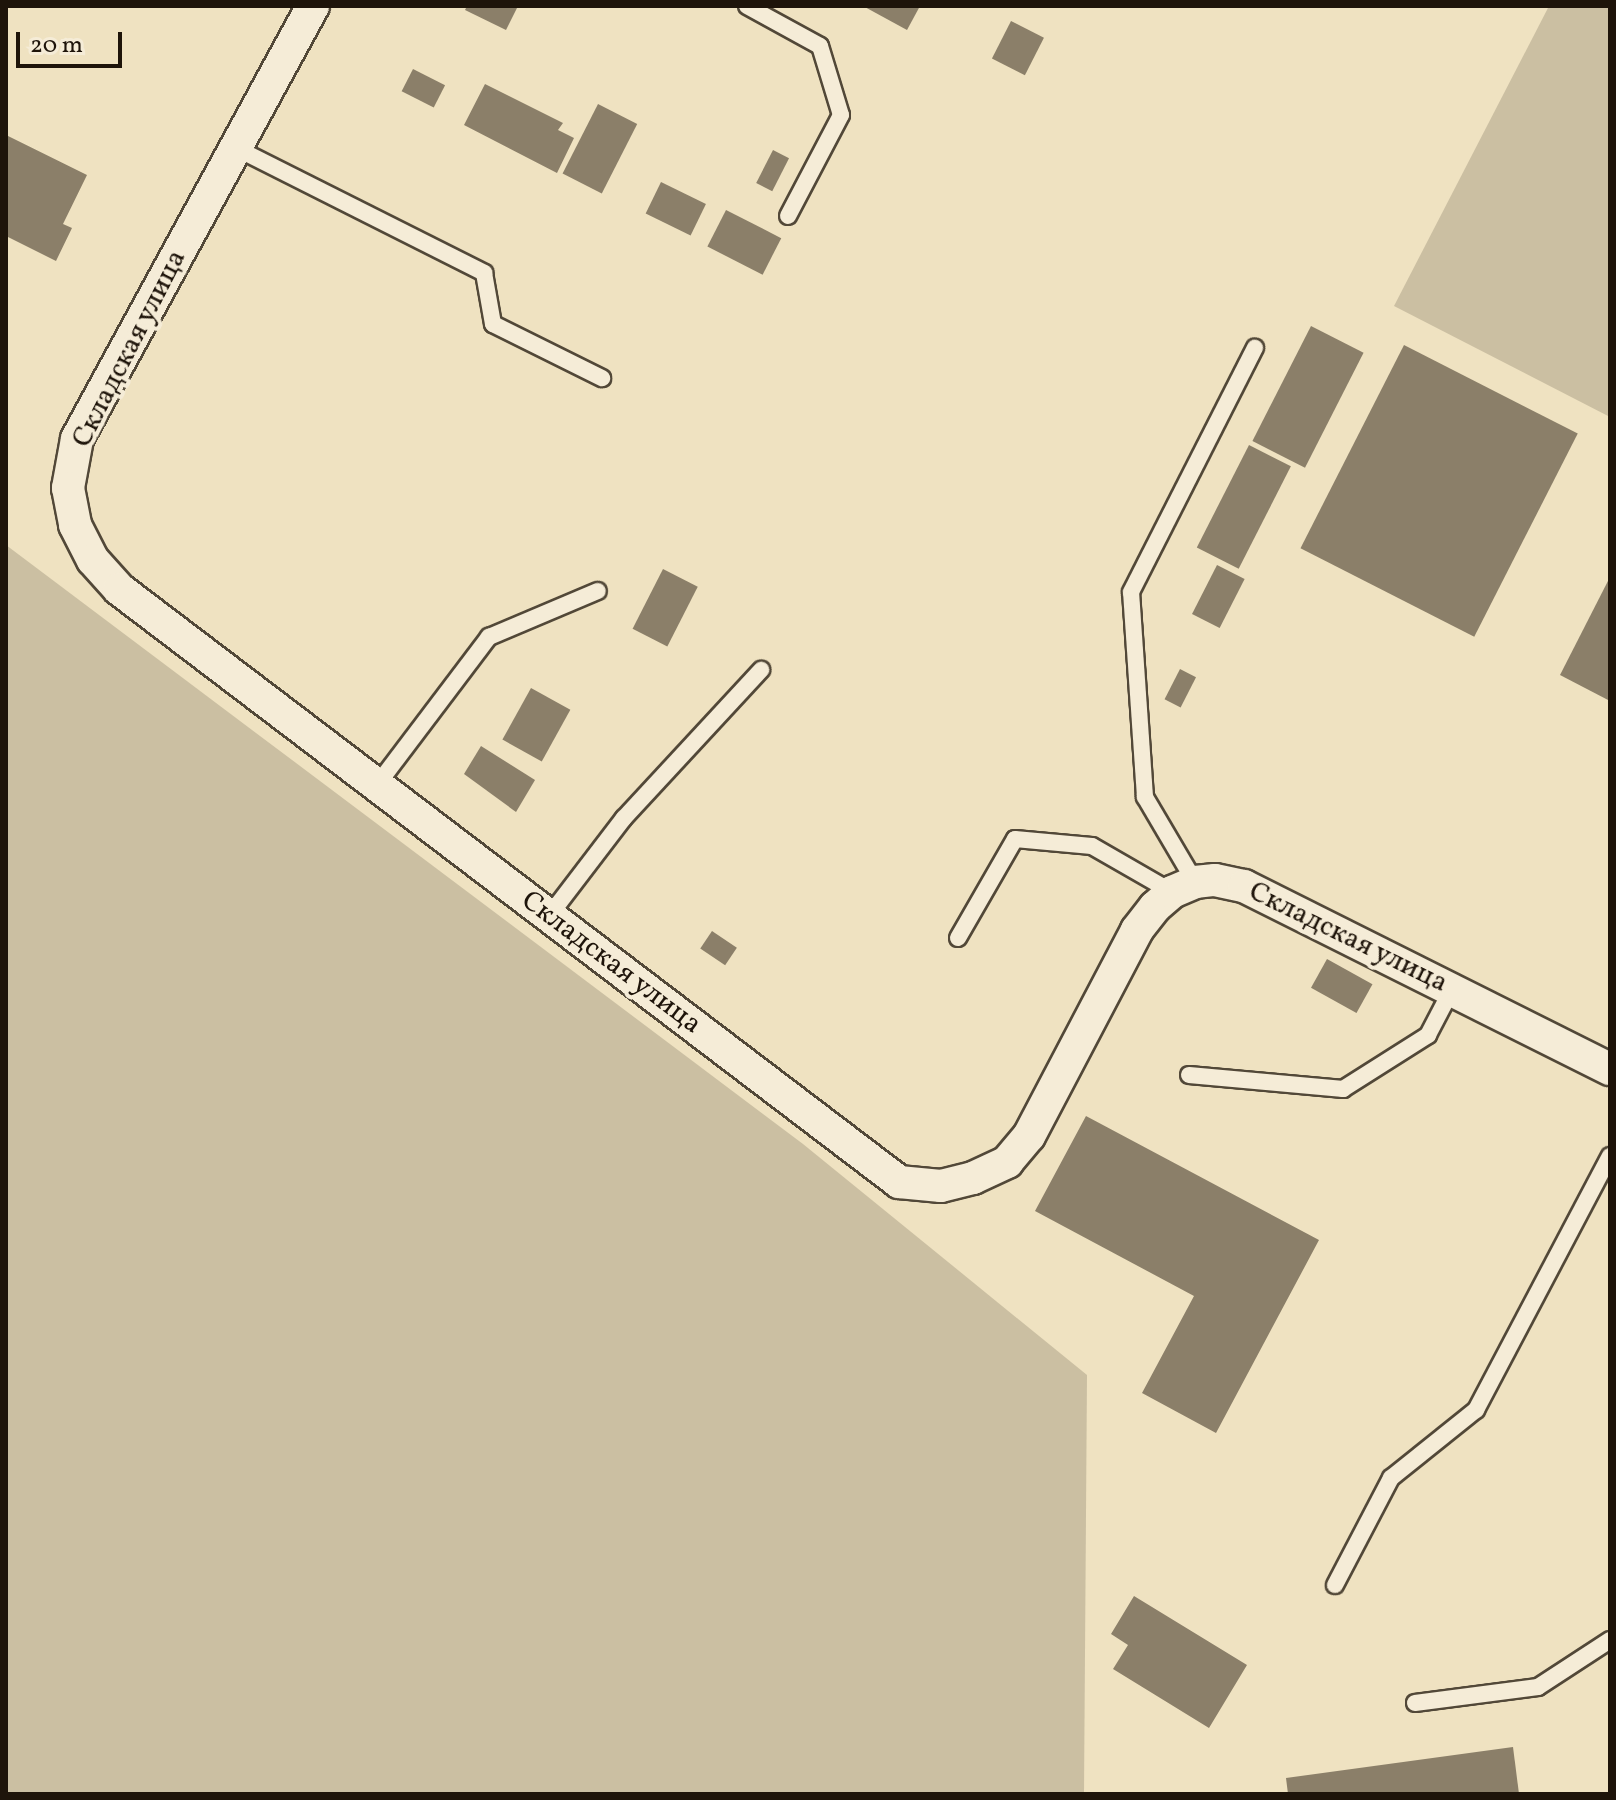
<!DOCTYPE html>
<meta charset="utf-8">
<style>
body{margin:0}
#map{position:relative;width:1616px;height:1800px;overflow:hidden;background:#efe2c1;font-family:Vollkorn,serif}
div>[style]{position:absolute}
.green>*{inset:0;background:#cbbfa2}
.building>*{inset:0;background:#8b7f69;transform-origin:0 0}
.roads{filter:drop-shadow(2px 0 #524838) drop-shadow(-2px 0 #524838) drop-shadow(0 2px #524838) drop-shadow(0 -2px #524838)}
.service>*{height:16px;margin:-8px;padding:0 8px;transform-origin:8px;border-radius:8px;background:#f5ecd7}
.minor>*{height:32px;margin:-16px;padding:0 16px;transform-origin:16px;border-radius:16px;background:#f5ecd7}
span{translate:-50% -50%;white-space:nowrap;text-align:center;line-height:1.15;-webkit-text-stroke:8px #f5ecd7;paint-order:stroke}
.street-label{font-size:28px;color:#1e140a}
.frame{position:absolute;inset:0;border:8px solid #1e140a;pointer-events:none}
.scale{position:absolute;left:16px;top:32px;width:106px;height:36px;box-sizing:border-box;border:4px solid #1e140a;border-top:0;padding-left:10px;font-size:24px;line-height:28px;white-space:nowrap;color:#1e140a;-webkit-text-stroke:6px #f5ecd7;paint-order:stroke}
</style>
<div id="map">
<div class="green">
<i style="clip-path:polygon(1549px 6px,1610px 6px,1610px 417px,1394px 306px)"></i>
<i style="clip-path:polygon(6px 545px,803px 1144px,1087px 1375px,1084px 1794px,6px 1794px)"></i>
</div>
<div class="building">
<i style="clip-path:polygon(467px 6px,518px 6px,506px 30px,465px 10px)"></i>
<i style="clip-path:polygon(863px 6px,920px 6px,907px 30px)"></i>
<i style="left:1011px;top:21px;width:37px;height:42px;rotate:27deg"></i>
<i style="left:413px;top:69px;width:36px;height:25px;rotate:27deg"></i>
<i style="clip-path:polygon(485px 84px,563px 123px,558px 130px,574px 138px,557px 173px,464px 125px)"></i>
<i style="left:598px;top:104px;width:44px;height:78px;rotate:27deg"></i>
<i style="clip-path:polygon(6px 135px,87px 175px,63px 224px,72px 228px,56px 261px,6px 236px)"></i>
<i style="left:773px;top:150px;width:18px;height:37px;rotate:27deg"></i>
<i style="left:661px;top:182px;width:50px;height:35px;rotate:26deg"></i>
<i style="left:726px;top:210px;width:62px;height:41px;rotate:27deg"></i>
<i style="left:1311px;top:326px;width:59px;height:129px;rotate:27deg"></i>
<i style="left:1404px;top:345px;width:195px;height:228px;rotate:27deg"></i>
<i style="left:1249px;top:445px;width:47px;height:115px;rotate:27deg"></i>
<i style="left:1217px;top:565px;width:31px;height:55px;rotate:27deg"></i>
<i style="left:663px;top:569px;width:39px;height:67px;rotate:27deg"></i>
<i style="clip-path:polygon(1610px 577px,1610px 701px,1560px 675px)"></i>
<i style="left:1180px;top:669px;width:18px;height:34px;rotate:27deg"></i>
<i style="left:531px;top:688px;width:45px;height:59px;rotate:29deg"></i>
<i style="clip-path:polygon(481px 746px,535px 780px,516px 812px,464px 774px)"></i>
<i style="left:712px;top:931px;width:30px;height:21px;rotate:34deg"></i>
<i style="left:1327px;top:959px;width:52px;height:33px;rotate:29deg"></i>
<i style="clip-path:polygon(1086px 1116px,1319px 1240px,1216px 1433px,1142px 1393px,1194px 1296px,1035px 1211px)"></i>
<i style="clip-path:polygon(1134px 1596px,1247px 1665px,1209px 1728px,1113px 1669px,1128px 1645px,1111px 1634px)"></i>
<i style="clip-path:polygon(1513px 1747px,1519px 1794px,1288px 1794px,1286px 1778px)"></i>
</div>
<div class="roads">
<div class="service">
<i style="left:747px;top:6px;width:83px;rotate:28.7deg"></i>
<i style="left:820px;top:46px;width:72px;rotate:73.1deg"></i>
<i style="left:841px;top:115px;width:114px;rotate:117.7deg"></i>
<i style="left:236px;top:148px;width:278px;rotate:26.7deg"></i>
<i style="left:484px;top:273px;width:52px;rotate:80deg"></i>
<i style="left:493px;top:324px;width:122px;rotate:26.4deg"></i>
<i style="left:377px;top:785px;width:186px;rotate:-52.9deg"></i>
<i style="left:489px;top:637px;width:118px;rotate:-22.9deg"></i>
<i style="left:1195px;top:882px;width:99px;rotate:-120.5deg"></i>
<i style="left:1145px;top:797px;width:205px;rotate:-93.9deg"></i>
<i style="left:1131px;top:592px;width:274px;rotate:-63.1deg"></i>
<i style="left:549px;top:916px;width:123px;rotate:-52.6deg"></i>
<i style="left:624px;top:818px;width:202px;rotate:-47.2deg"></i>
<i style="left:958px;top:938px;width:114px;rotate:-60.1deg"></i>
<i style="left:1015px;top:839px;width:77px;rotate:5.2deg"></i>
<i style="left:1092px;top:846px;width:92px;rotate:29.9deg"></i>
<i style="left:1189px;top:1075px;width:155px;rotate:5.2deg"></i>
<i style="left:1343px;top:1089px;width:101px;rotate:-32.4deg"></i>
<i style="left:1428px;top:1035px;width:52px;rotate:-62.4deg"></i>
<i style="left:1335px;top:1585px;width:121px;rotate:-62.4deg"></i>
<i style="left:1391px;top:1478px;width:109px;rotate:-38.7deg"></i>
<i style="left:1476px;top:1410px;width:287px;rotate:-62.2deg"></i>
<i style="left:1415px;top:1703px;width:124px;rotate:-7.4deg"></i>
<i style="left:1538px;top:1687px;width:86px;rotate:-33.1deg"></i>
</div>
<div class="minor">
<i style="left:313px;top:6px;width:493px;rotate:118.6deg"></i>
<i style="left:77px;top:439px;width:50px;rotate:100.4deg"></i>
<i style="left:68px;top:488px;width:38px;rotate:79deg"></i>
<i style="left:75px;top:525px;width:39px;rotate:63deg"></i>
<i style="left:93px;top:560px;width:39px;rotate:48deg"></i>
<i style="left:119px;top:589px;width:980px;rotate:37.24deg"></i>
<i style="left:899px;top:1182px;width:42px;rotate:5.4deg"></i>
<i style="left:941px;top:1186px;width:33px;rotate:-14deg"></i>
<i style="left:973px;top:1178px;width:38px;rotate:-25deg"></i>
<i style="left:1007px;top:1162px;width:34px;rotate:-50deg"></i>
<i style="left:1029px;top:1136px;width:233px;rotate:-62.3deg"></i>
<i style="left:1137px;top:930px;width:29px;rotate:-52deg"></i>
<i style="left:1155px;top:907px;width:23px;rotate:-41deg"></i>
<i style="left:1172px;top:892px;width:25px;rotate:-23deg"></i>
<i style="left:1195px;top:882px;width:20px;rotate:-6deg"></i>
<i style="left:1215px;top:880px;width:30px;rotate:12deg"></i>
<i style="left:1244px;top:886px;width:409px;rotate:26.6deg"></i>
</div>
</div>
<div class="street-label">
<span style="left:130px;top:349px;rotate:-63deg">Складская улица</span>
<span style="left:1348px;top:938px;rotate:26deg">Складская улица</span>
<span style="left:611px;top:963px;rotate:37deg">Складская улица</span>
</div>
<div class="frame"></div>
<div class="scale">20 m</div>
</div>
